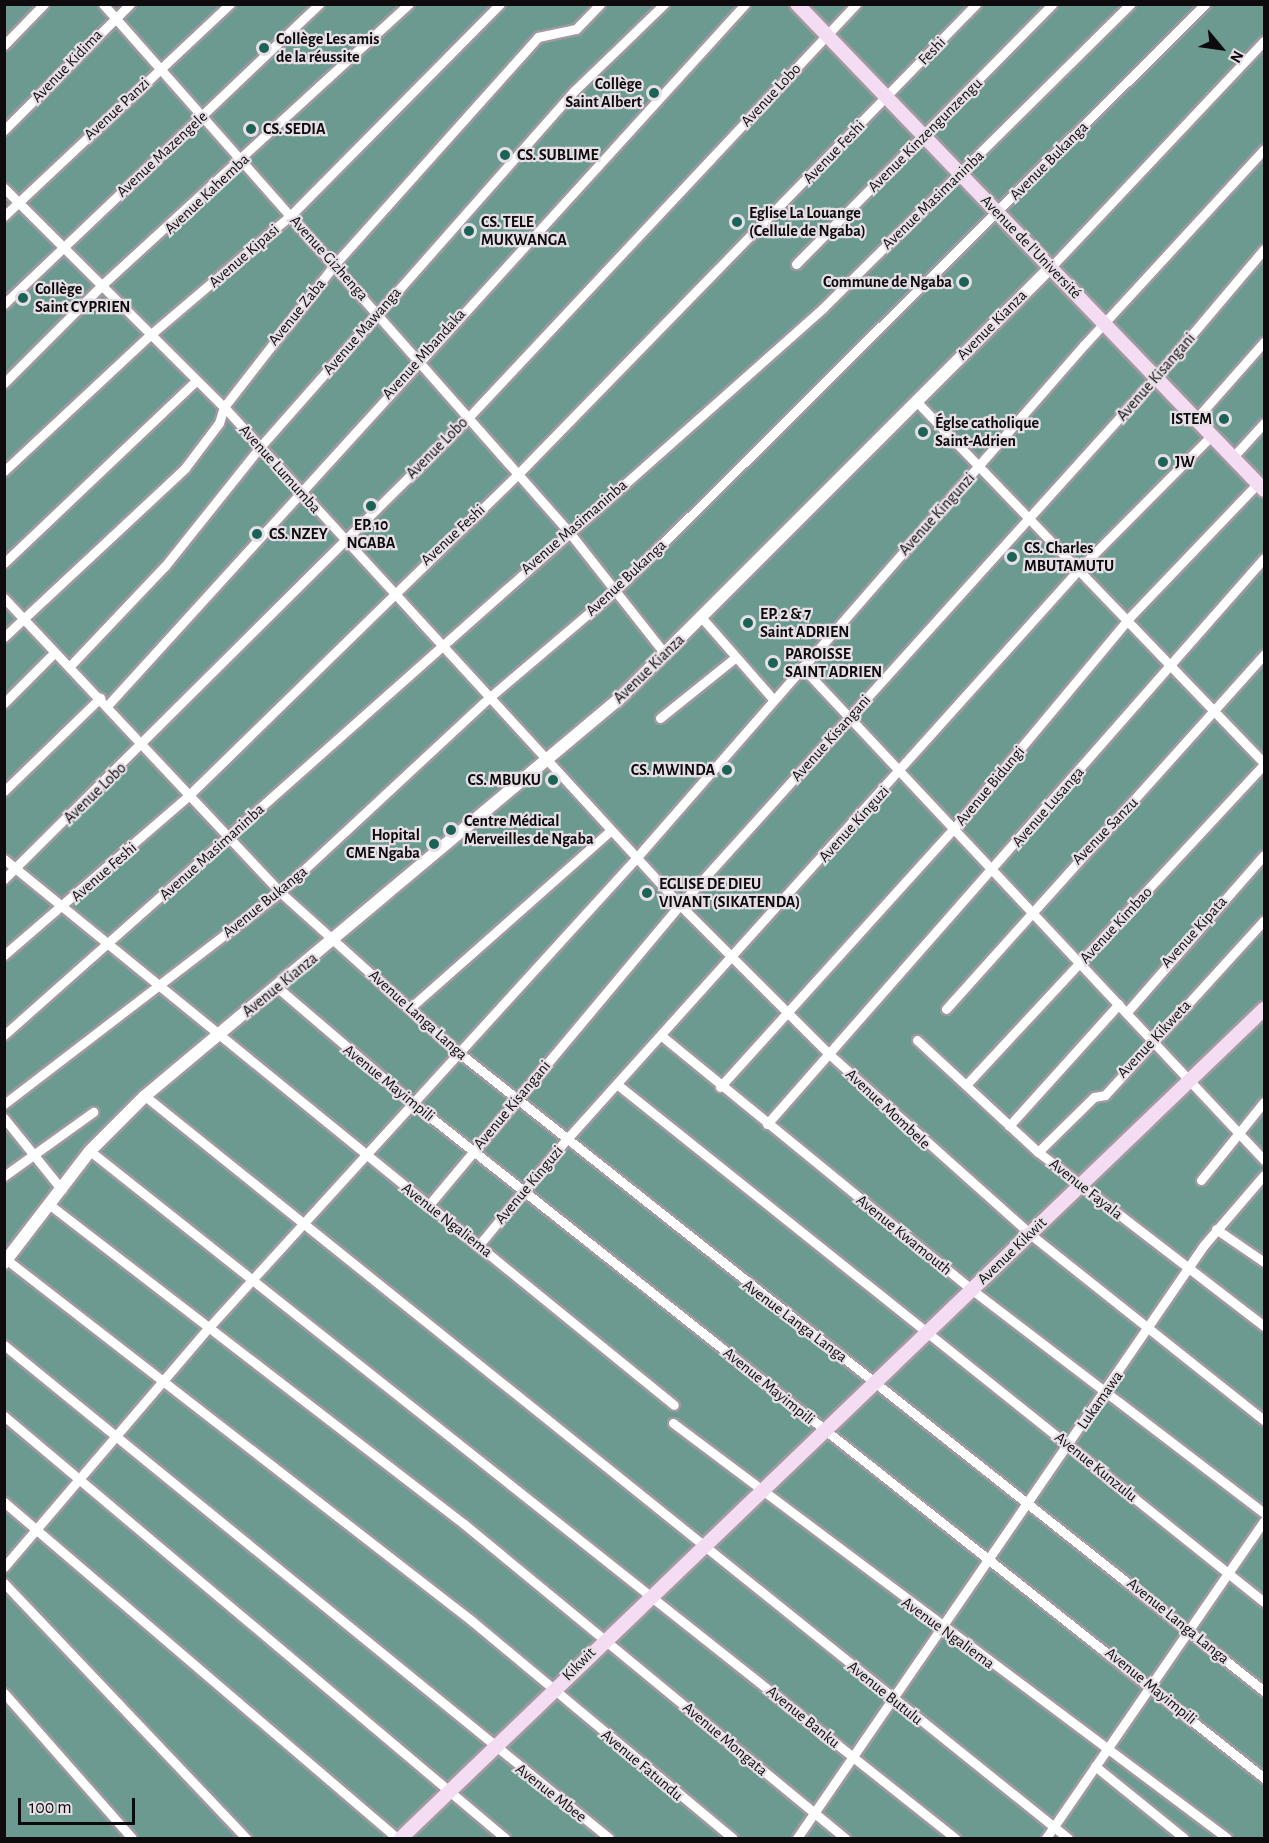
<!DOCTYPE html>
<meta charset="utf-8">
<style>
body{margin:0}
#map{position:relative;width:1269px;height:1843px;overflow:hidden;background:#e7dfe6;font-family:"Alegreya Sans",sans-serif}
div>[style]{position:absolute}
.water>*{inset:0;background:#6b9b90;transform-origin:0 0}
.roads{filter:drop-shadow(2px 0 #a199a0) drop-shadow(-2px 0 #a199a0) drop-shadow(0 2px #a199a0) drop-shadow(0 -2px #a199a0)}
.minor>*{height:9px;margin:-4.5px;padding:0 4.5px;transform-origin:4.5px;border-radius:4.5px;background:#fff}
.tertiary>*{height:12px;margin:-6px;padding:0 6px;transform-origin:6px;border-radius:6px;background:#fff}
.secondary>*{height:14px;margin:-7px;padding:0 7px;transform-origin:7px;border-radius:7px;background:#f4ddf2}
.dots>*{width:16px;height:16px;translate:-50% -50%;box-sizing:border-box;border:3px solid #e7dfe6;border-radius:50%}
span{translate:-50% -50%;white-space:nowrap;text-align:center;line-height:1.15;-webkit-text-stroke:4.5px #e7dfe6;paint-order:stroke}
.poi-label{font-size:16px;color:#0d0b0d;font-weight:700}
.left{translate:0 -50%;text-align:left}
.right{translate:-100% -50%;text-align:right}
.street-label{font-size:16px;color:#0d0b0d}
.frame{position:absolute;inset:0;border:6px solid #0d0b0d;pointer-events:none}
.north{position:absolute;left:1191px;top:18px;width:60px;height:60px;-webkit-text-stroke:4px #e7dfe6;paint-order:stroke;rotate:119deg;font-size:16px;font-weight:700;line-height:24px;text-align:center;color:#0d0b0d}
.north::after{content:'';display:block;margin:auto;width:21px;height:27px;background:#0d0b0d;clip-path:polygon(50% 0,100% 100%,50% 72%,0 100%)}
.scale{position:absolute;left:18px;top:1798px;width:117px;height:27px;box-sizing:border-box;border:3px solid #0d0b0d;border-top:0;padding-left:8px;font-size:18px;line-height:21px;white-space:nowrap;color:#0d0b0d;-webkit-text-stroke:4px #e7dfe6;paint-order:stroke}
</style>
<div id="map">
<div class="water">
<i style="left:5px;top:5px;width:1259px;height:1833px"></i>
</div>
<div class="roads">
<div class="minor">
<i style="left:103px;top:4px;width:704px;rotate:48.57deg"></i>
<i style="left:569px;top:532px;width:155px;rotate:51.8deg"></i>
<i style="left:4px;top:45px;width:57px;rotate:-45.7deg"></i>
<i style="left:4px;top:130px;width:178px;rotate:-45deg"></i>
<i style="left:4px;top:188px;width:310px;rotate:44.9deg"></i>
<i style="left:224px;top:407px;width:675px;rotate:47.52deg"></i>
<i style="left:680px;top:905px;width:211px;rotate:45deg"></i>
<i style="left:829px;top:1054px;width:270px;rotate:41.8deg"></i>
<i style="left:1030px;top:1234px;width:299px;rotate:38.5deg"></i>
<i style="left:4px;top:216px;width:310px;rotate:-43.2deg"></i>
<i style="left:796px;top:264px;width:365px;rotate:-45.4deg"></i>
<i style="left:1051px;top:267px;width:311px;rotate:-46.7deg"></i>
<i style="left:4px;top:304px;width:435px;rotate:-43.6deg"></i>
<i style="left:4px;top:383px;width:140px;rotate:-45deg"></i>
<i style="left:103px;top:284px;width:415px;rotate:-42.5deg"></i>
<i style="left:916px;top:401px;width:502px;rotate:46.13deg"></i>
<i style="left:1196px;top:419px;width:103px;rotate:-48.6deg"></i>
<i style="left:1233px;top:457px;width:46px;rotate:-47.6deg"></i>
<i style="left:4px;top:471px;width:200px;rotate:-43deg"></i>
<i style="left:150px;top:335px;width:185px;rotate:-40.4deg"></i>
<i style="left:291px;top:215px;width:297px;rotate:-45.3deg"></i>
<i style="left:4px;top:563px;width:265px;rotate:-43.5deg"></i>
<i style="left:4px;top:598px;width:403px;rotate:46.8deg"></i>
<i style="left:280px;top:892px;width:239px;rotate:42deg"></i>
<i style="left:458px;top:1052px;width:1029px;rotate:38.41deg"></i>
<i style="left:702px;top:618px;width:106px;rotate:48.8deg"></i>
<i style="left:4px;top:637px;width:248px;rotate:-43deg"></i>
<i style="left:185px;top:468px;width:56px;rotate:-52.9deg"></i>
<i style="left:219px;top:423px;width:17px;rotate:-73deg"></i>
<i style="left:224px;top:407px;width:181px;rotate:-52.2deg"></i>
<i style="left:335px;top:264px;width:305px;rotate:-48.2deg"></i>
<i style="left:538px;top:37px;width:39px;rotate:-12deg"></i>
<i style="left:576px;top:29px;width:35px;rotate:-46deg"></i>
<i style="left:69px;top:667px;width:139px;rotate:-46.5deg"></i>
<i style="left:165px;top:566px;width:152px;rotate:-51.4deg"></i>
<i style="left:260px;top:447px;width:476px;rotate:-48.6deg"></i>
<i style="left:575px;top:90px;width:124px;rotate:-44deg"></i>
<i style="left:802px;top:667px;width:676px;rotate:46.86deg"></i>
<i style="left:4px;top:703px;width:71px;rotate:-45deg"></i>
<i style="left:107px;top:706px;width:949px;rotate:-47.73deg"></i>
<i style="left:660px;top:718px;width:97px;rotate:-38.8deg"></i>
<i style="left:4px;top:791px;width:134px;rotate:-44.1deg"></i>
<i style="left:4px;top:859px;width:864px;rotate:39.18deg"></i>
<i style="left:4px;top:879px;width:653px;rotate:-44.81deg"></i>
<i style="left:467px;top:419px;width:569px;rotate:-46.85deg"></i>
<i style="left:4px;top:955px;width:242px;rotate:-40.8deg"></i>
<i style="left:187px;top:797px;width:461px;rotate:-44.3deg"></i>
<i style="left:517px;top:475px;width:658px;rotate:-45.74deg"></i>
<i style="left:278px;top:988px;width:179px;rotate:40.5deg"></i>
<i style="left:414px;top:1104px;width:1085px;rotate:38.41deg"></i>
<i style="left:410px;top:1008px;width:268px;rotate:-41.5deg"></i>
<i style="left:946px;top:1009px;width:477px;rotate:-48.1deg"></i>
<i style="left:1127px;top:1012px;width:208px;rotate:-48.9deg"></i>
<i style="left:4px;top:1035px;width:1095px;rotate:-41.59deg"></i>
<i style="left:823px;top:308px;width:432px;rotate:-44.7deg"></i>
<i style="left:663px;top:1037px;width:398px;rotate:39.3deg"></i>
<i style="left:971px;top:1289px;width:369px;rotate:37.4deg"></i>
<i style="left:917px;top:1040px;width:165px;rotate:42.8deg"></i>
<i style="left:1038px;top:1152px;width:285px;rotate:37.6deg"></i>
<i style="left:618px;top:1085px;width:827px;rotate:38.67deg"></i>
<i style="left:966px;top:1085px;width:438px;rotate:-47.1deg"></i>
<i style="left:720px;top:1087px;width:350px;rotate:-47.9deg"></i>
<i style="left:955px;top:827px;width:272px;rotate:-50.2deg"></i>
<i style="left:1129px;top:618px;width:187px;rotate:-46.3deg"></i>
<i style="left:145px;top:1096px;width:1184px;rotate:38.8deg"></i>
<i style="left:4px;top:1104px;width:348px;rotate:-37.5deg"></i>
<i style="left:280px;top:892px;width:287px;rotate:-42.9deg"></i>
<i style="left:490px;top:697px;width:164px;rotate:-40.3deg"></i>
<i style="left:615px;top:591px;width:832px;rotate:-44.85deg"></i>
<i style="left:4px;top:1118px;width:92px;rotate:51.1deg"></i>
<i style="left:767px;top:1124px;width:753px;rotate:-48.71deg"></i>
<i style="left:1009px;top:1126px;width:164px;rotate:-48deg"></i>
<i style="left:90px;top:1151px;width:1105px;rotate:38.46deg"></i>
<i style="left:1038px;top:1152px;width:78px;rotate:-44.5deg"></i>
<i style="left:1094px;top:1097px;width:11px;rotate:-10deg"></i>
<i style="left:1105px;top:1095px;width:236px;rotate:-47.7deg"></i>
<i style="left:4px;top:1176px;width:110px;rotate:-35.7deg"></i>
<i style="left:1201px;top:1180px;width:100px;rotate:-51.1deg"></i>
<i style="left:50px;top:1205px;width:523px;rotate:37.62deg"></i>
<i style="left:464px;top:1524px;width:494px;rotate:39.5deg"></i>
<i style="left:428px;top:1206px;width:393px;rotate:-50.1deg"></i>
<i style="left:680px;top:905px;width:711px;rotate:-47.96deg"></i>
<i style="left:1156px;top:377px;width:167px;rotate:-49.8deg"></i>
<i style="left:1216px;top:1229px;width:58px;rotate:34.5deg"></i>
<i style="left:479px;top:1245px;width:136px;rotate:-50.4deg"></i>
<i style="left:566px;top:1140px;width:770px;rotate:-48.05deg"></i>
<i style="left:1081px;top:567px;width:186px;rotate:-45.2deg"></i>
<i style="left:7px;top:1260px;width:589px;rotate:37.82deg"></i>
<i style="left:472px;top:1621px;width:339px;rotate:39.8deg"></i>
<i style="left:4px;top:1345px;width:780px;rotate:39.18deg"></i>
<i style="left:4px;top:1416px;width:655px;rotate:40.11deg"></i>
<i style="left:673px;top:1423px;width:692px;rotate:36.84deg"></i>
<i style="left:4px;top:1502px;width:517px;rotate:40.53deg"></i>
<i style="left:4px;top:1567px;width:318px;rotate:-49.5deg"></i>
<i style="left:211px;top:1325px;width:634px;rotate:-47.68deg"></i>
<i style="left:638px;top:856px;width:678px;rotate:-48.89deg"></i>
<i style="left:1084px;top:345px;width:266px;rotate:-47.4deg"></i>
<i style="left:4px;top:1583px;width:352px;rotate:46.5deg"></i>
<i style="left:4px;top:1693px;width:193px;rotate:48.6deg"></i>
<i style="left:1095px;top:1766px;width:114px;rotate:39deg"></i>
<i style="left:797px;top:1838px;width:719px;rotate:-55.54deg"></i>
<i style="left:1204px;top:1245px;width:92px;rotate:-49.4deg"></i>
<i style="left:1046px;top:1838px;width:385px;rotate:-55.5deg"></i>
</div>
<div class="tertiary">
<i style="left:4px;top:1263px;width:141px;rotate:-52.5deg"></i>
<i style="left:90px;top:1151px;width:78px;rotate:-45deg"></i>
<i style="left:145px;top:1096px;width:618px;rotate:-39.95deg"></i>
<i style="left:619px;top:699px;width:611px;rotate:-45deg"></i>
</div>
<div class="secondary">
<i style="left:797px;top:4px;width:674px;rotate:46.14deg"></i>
<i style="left:401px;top:1838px;width:1197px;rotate:-43.85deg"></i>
</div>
</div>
<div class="dots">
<i style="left:264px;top:48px;background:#1b6356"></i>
<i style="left:654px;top:93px;background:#1b6356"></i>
<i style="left:251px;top:129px;background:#1b6356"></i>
<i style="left:505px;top:155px;background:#1b6356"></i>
<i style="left:737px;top:222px;background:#1b6356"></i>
<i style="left:469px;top:231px;background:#1b6356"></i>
<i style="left:964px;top:282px;background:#1b6356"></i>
<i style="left:23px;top:298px;background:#1b6356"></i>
<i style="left:1224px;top:419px;background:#1b6356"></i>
<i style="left:923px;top:432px;background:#1b6356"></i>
<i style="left:1163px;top:462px;background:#1b6356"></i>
<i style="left:371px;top:506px;background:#1b6356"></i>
<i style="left:257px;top:534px;background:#1b6356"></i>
<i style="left:1012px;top:557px;background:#1b6356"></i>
<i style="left:748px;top:623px;background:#1b6356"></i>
<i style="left:773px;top:663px;background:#1b6356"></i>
<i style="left:727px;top:770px;background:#1b6356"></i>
<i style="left:553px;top:780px;background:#1b6356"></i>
<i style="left:451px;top:830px;background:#1b6356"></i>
<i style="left:434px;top:844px;background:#1b6356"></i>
<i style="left:647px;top:893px;background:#1b6356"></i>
</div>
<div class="poi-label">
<span class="left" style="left:276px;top:48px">Collège Les amis<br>de la réussite</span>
<span class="right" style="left:642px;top:93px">Collège<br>Saint Albert</span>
<span class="left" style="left:263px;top:129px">CS. SEDIA</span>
<span class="left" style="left:517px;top:155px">CS. SUBLIME</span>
<span class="left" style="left:749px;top:222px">Eglise La Louange<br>(Cellule de Ngaba)</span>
<span class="left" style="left:481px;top:231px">CS. TELE<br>MUKWANGA</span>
<span class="right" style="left:952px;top:282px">Commune de Ngaba</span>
<span class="left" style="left:35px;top:298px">Collège<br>Saint CYPRIEN</span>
<span class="right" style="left:1212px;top:419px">ISTEM</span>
<span class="left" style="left:935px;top:432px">Églse catholique<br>Saint-Adrien</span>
<span class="left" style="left:1175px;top:462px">JW</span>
<span style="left:371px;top:534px">EP. 10<br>NGABA</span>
<span class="left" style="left:269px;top:534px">CS. NZEY</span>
<span class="left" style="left:1024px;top:557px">CS. Charles<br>MBUTAMUTU</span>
<span class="left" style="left:760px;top:623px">EP. 2 &amp; 7<br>Saint ADRIEN</span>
<span class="left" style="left:785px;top:663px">PAROISSE<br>SAINT ADRIEN</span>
<span class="right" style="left:715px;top:770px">CS. MWINDA</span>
<span class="right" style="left:541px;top:780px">CS. MBUKU</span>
<span class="left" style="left:464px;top:830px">Centre Médical<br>Merveilles de Ngaba</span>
<span class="right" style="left:420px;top:844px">Hopital<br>CME Ngaba</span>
<span class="left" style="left:659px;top:893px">EGLISE DE DIEU<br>VIVANT (SIKATENDA)</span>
</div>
<div class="street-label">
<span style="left:932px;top:51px;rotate:-46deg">Feshi</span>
<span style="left:67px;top:66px;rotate:-46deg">Avenue Kidima</span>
<span style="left:771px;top:95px;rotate:-47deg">Avenue Lobo</span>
<span style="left:117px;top:109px;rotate:-43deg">Avenue Panzi</span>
<span style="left:925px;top:135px;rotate:-45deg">Avenue Kinzengunzengu</span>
<span style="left:834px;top:152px;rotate:-46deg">Avenue Feshi</span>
<span style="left:162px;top:154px;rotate:-43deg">Avenue Mazengele</span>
<span style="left:1049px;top:161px;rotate:-45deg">Avenue Bukanga</span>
<span style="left:207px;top:194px;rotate:-43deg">Avenue Kahemba</span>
<span style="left:933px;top:200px;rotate:-44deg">Avenue Masimaninba</span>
<span style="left:1031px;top:247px;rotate:46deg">Avenue de l’Université</span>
<span style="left:244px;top:256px;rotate:-41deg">Avenue Kipasi</span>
<span style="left:329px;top:258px;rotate:48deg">Avenue Gizhenga</span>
<span style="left:297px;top:312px;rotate:-51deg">Avenue Zaba</span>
<span style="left:992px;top:325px;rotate:-45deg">Avenue Kianza</span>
<span style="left:362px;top:331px;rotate:-49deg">Avenue Mawanga</span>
<span style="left:424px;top:354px;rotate:-48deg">Avenue Mbandaka</span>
<span style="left:1156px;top:377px;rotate:-49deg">Avenue Kisangani</span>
<span style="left:437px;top:448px;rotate:-45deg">Avenue Lobo</span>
<span style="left:280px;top:469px;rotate:48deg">Avenue Lumumba</span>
<span style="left:937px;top:514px;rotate:-48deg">Avenue Kingunzi</span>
<span style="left:574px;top:527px;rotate:-41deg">Avenue Masimaninba</span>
<span style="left:453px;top:535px;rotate:-43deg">Avenue Feshi</span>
<span style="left:626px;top:578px;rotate:-43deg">Avenue Bukanga</span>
<span style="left:649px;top:669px;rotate:-44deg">Avenue Kianza</span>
<span style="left:831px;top:738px;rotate:-48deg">Avenue Kisangani</span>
<span style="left:990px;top:786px;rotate:-50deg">Avenue Bidungi</span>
<span style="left:95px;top:793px;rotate:-44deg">Avenue Lobo</span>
<span style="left:1048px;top:807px;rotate:-49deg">Avenue Lusanga</span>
<span style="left:854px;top:824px;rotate:-48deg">Avenue Kinguzi</span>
<span style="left:1105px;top:831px;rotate:-46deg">Avenue Sanzu</span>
<span style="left:212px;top:852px;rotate:-42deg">Avenue Masimaninba</span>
<span style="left:104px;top:872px;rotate:-41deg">Avenue Feshi</span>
<span style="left:265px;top:902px;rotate:-39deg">Avenue Bukanga</span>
<span style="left:1116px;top:925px;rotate:-47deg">Avenue Kimbao</span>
<span style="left:1194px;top:932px;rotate:-48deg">Avenue Kipata</span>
<span style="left:280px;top:985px;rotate:-39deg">Avenue Kianza</span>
<span style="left:418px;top:1015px;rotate:42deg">Avenue Langa Langa</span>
<span style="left:1154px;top:1039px;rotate:-47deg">Avenue Kikweta</span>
<span style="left:389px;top:1083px;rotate:39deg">Avenue Mayimpili</span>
<span style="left:512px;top:1105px;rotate:-50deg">Avenue Kisangani</span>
<span style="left:888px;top:1109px;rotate:43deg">Avenue Mombele</span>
<span style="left:529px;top:1185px;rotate:-50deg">Avenue Kinguzi</span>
<span style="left:1086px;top:1189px;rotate:38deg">Avenue Fayala</span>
<span style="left:447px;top:1220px;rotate:38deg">Avenue Ngaliema</span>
<span style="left:904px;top:1235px;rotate:39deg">Avenue Kwamouth</span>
<span style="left:1012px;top:1251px;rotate:-44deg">Avenue Kikwit</span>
<span style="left:795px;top:1321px;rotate:37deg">Avenue Langa Langa</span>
<span style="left:769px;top:1386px;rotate:39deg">Avenue Mayimpili</span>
<span style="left:1100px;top:1400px;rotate:-55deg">Lukamawa</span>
<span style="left:1096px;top:1467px;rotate:39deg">Avenue Kunzulu</span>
<span style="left:1178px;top:1621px;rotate:39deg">Avenue Langa Langa</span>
<span style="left:948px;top:1633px;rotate:36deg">Avenue Ngaliema</span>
<span style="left:579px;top:1664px;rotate:-45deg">Kikwit</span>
<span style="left:1151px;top:1686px;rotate:39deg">Avenue Mayimpili</span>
<span style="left:885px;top:1693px;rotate:39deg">Avenue Butulu</span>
<span style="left:803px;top:1717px;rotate:39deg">Avenue Banku</span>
<span style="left:725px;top:1739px;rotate:40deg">Avenue Mongata</span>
<span style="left:642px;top:1765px;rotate:40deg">Avenue Fatundu</span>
<span style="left:551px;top:1793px;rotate:38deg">Avenue Mbee</span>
</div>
<div class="frame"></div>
<div class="north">N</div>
<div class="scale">100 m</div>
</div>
